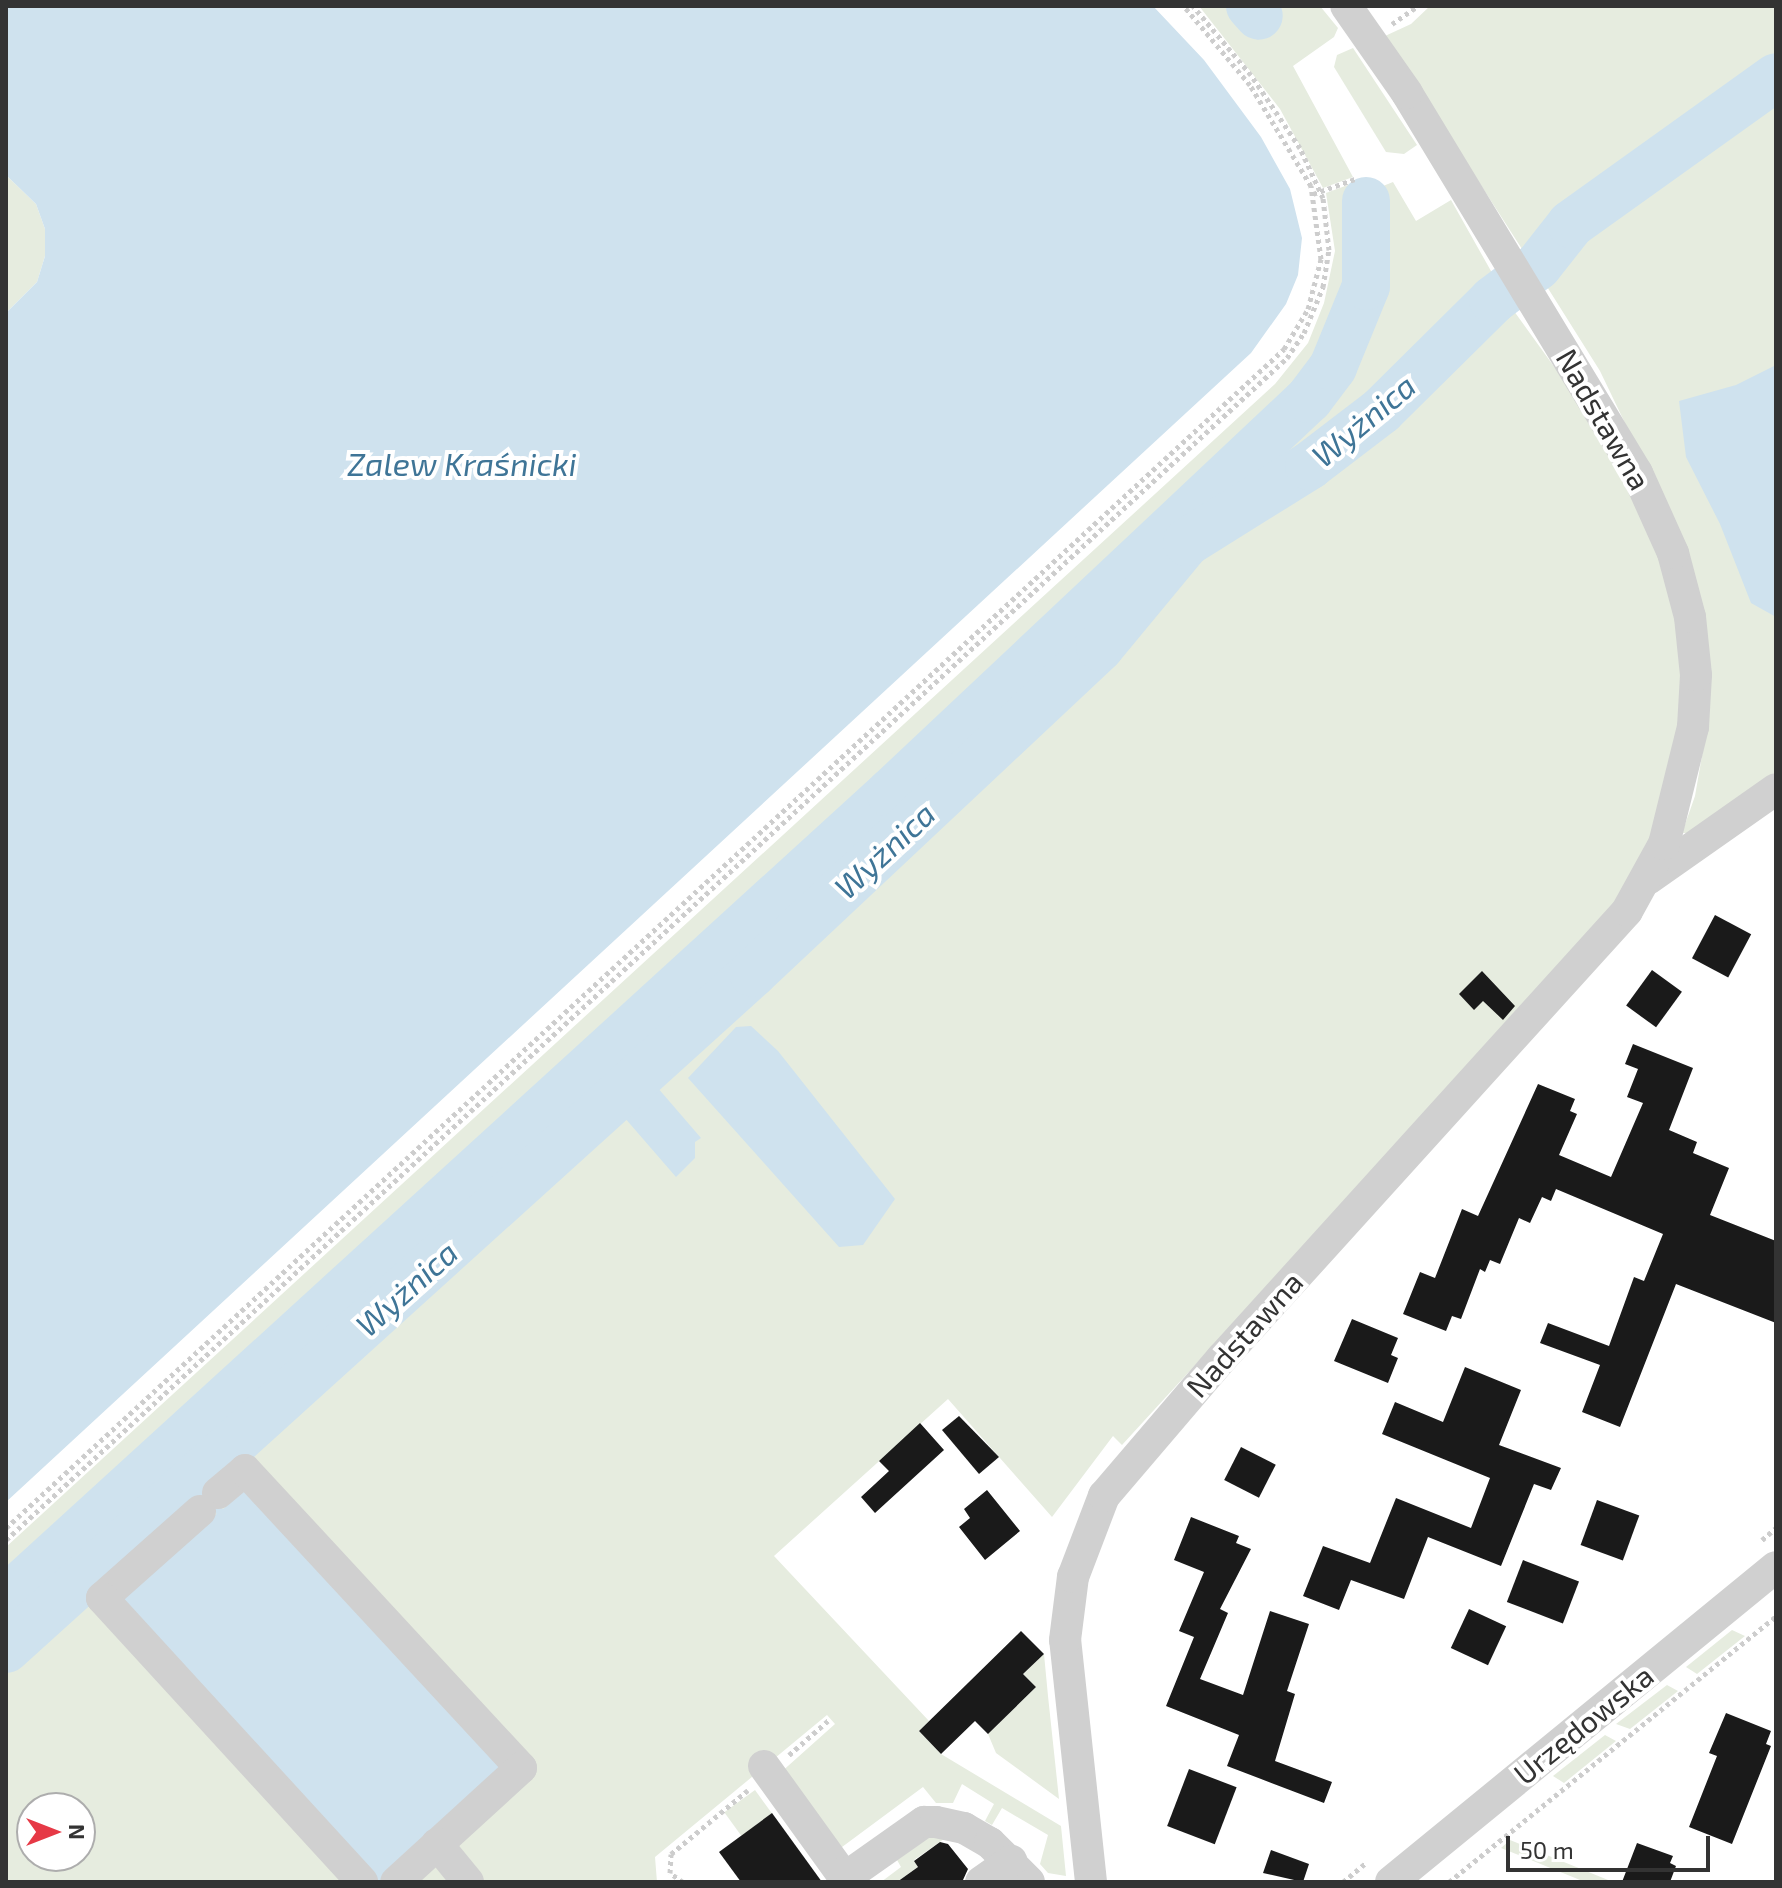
<!DOCTYPE html>
<meta charset="utf-8">
<style>
body{margin:0}
#map{position:relative;width:1782px;height:1888px;overflow:hidden;background:#fff;font-family:"Exo 2",sans-serif}
div>[style]{position:absolute}
.green>*{inset:0;background:#e6ecdf;transform-origin:0 0}
.water>*{inset:0;background:#cfe2ee}
.stream>*{height:8px;margin:-4px;padding:0 4px;transform-origin:4px;border-radius:4px;background:#cfe2ee}
.river>*{height:48px;margin:-24px;padding:0 24px;transform-origin:24px;border-radius:24px;background:#cfe2ee}
.building>*{inset:0;background:#1a1a1a;transform-origin:0 0}
.path>*{height:5px;margin-top:-2.5px;transform-origin:0;background:repeating-linear-gradient(90deg,#cdcdcd 0 4px,transparent 0 8px)}
.minor>*{height:32px;margin:-16px;padding:0 16px;transform-origin:16px;border-radius:16px;background:#d0d0d0}
span{translate:-50% -50%;white-space:nowrap;text-align:center;line-height:1.15;-webkit-text-stroke:8px #fff;paint-order:stroke}
.street-label{font-size:30px;color:#333}
.water-label{font-size:32px;color:#3f7597;font-style:italic}
.frame{position:absolute;inset:0;border:8px solid #333;pointer-events:none}
.north{position:absolute;left:16px;top:1792px;width:80px;height:80px;box-sizing:border-box;background:#fff;border:2px solid #adadad;border-radius:50%;rotate:90deg;font-size:22px;font-weight:700;line-height:32px;text-align:center;color:#333}
.north::after{content:'';display:block;margin:auto;width:28px;height:36px;background:#e63946;clip-path:polygon(50% 0,100% 100%,50% 72%,0 100%)}
.scale{position:absolute;left:1506px;top:1836px;width:204px;height:36px;box-sizing:border-box;border:4px solid #333;border-top:0;padding-left:10px;font-size:24px;line-height:28px;white-space:nowrap;color:#333;-webkit-text-stroke:6px #fff;paint-order:stroke}
</style>
<div id="map">
<div class="green">
<i style="clip-path:polygon(1199px 6px,1245px 6px,1257px 19px,1261px 14px,1254px 6px,1320px 6px,1338px 28px,1334px 37px,1293px 66px,1353px 177px,1323px 188px,1280px 109px)"></i>
<i style="clip-path:polygon(1430px 6px,1776px 6px,1776px 61px,1565px 216px,1529px 260px,1385px 36px,1411px 24px)"></i>
<i style="clip-path:polygon(1353px 48px,1417px 145px,1404px 154px,1386px 152px,1334px 67px,1337px 55px)"></i>
<i style="clip-path:polygon(1776px 74px,1776px 772px,1696px 833px,1682px 833px,1695px 796px,1707px 727px,1635px 444px,1600px 371px,1539px 274px,1572px 230px)"></i>
<i style="clip-path:polygon(6px 175px,36px 204px,45px 229px,45px 256px,37px 282px,6px 313px)"></i>
<i style="clip-path:polygon(1356px 182px,1363px 194px,1393px 182px,1416px 221px,1451px 200px,1500px 287px,1379px 405px,1183px 539px,1092px 647px,693px 1020px,677px 995px,1311px 405px,1338px 370px,1364px 313px,1375px 244px,1371px 205px,1362px 202px,1361px 286px,1326px 365px,1303px 394px,6px 1578px,6px 1547px,1275px 384px,1308px 343px,1324px 303px,1335px 251px,1326px 193px)"></i>
<i style="clip-path:polygon(evenodd,1506px 300px,1581px 404px,1630px 487px,1658px 552px,1678px 621px,1683px 677px,1676px 741px,1664px 797px,1639px 871px,1613px 908px,1122px 1445px,1113px 1436px,1052px 1517px,948px 1399px,774px 1556px,929px 1721px,919px 1731px,941px 1754px,1061px 1826px,1066px 1876px,1048px 1873px,1040px 1864px,1048px 1835px,1002px 1808px,992px 1825px,985px 1821px,994px 1804px,962px 1784px,953px 1803px,936px 1803px,923px 1787px,838px 1850px,779px 1774px,835px 1724px,827px 1715px,655px 1857px,657px 1882px,6px 1882px,6px 1653px,194px 1482px,441px 1272px,767px 976px,1113px 650px,1191px 554px,1323px 469px,1394px 415px,1506px 300px,32px 1808px,80px 1808px,80px 1856px,32px 1856px,32px 1808px)"></i>
<i style="clip-path:polygon(1732px 1630px,1745px 1636px,1697px 1674px,1686px 1667px)"></i>
<i style="clip-path:polygon(1044px 1654px,1048px 1696px,1059px 1799px,996px 1753px,988px 1734px,1036px 1687px,1023px 1674px)"></i>
<i style="clip-path:polygon(1667px 1685px,1678px 1691px,1630px 1729px,1616px 1724px)"></i>
<i style="clip-path:polygon(1605px 1735px,1616px 1741px,1564px 1783px,1553px 1776px)"></i>
<i style="left:755px;top:1790px;width:29px;height:38px;rotate:54deg"></i>
<i style="clip-path:polygon(932px 1835px,944px 1839px,914px 1860px,918px 1867px,897px 1882px,881px 1882px,901px 1867px,897px 1860px)"></i>
<i style="clip-path:polygon(1510px 1840px,1613px 1882px,1585px 1882px,1501px 1848px)"></i>
</div>
<div class="water">
<i style="clip-path:polygon(6px 6px,1153px 6px,1204px 60px,1261px 137px,1290px 189px,1302px 238px,1298px 275px,1286px 304px,1251px 353px,6px 1502px,6px 313px,37px 282px,45px 256px,45px 229px,36px 204px,6px 175px)"></i>
<i style="clip-path:polygon(1776px 365px,1776px 617px,1751px 603px,1720px 524px,1686px 457px,1679px 401px,1736px 385px)"></i>
<i style="clip-path:polygon(751px 1026px,778px 1051px,895px 1199px,863px 1245px,839px 1247px,688px 1078px,736px 1027px)"></i>
<i style="clip-path:polygon(657px 1087px,701px 1138px,695px 1142px,695px 1158px,676px 1177px,624px 1117px)"></i>
<i style="clip-path:polygon(243px 1478px,510px 1766px,386px 1882px,372px 1882px,111px 1598px,228px 1505px)"></i>
</div>
<div class="stream">
<i style="left:194px;top:1482px;width:40px;rotate:49deg"></i>
</div>
<div class="river">
<i style="left:1250px;top:6px;width:13px;rotate:48deg"></i>
<i style="left:6px;top:1599px;width:1196px;rotate:-42.36deg"></i>
<i style="left:890px;top:793px;width:575px;rotate:-43.24deg"></i>
<i style="left:1309px;top:399px;width:40px;rotate:-53deg"></i>
<i style="left:1333px;top:367px;width:87px;rotate:-67.8deg"></i>
<i style="left:1366px;top:286px;width:85px;rotate:-90deg"></i>
<i style="left:6px;top:1649px;width:1007px;rotate:-42.14deg"></i>
<i style="left:753px;top:973px;width:476px;rotate:-43.2deg"></i>
<i style="left:1100px;top:647px;width:136px;rotate:-50.4deg"></i>
<i style="left:1187px;top:542px;width:144px;rotate:-31.9deg"></i>
<i style="left:1309px;top:466px;width:91px;rotate:-37.4deg"></i>
<i style="left:1381px;top:411px;width:158px;rotate:-44.7deg"></i>
<i style="left:1493px;top:300px;width:56px;rotate:-37.1deg"></i>
<i style="left:1538px;top:266px;width:53px;rotate:-51.8deg"></i>
<i style="left:1571px;top:224px;width:252px;rotate:-35.6deg"></i>
</div>
<div class="building">
<i style="left:1715px;top:915px;width:41px;height:49px;rotate:28deg"></i>
<i style="left:1652px;top:970px;width:37px;height:44px;rotate:36deg"></i>
<i style="clip-path:polygon(1482px 971px,1515px 1006px,1503px 1020px,1483px 1001px,1474px 1010px,1459px 994px)"></i>
<i style="clip-path:polygon(1633px 1044px,1693px 1068px,1669px 1130px,1697px 1142px,1693px 1153px,1729px 1168px,1710px 1215px,1776px 1241px,1776px 1323px,1676px 1284px,1620px 1427px,1582px 1412px,1600px 1365px,1540px 1343px,1548px 1323px,1609px 1346px,1634px 1277px,1644px 1281px,1663px 1234px,1556px 1189px,1551px 1201px,1542px 1197px,1530px 1223px,1519px 1218px,1500px 1264px,1490px 1260px,1485px 1272px,1480px 1269px,1461px 1319px,1452px 1316px,1446px 1331px,1403px 1314px,1420px 1272px,1435px 1278px,1462px 1209px,1478px 1216px,1538px 1084px,1575px 1099px,1570px 1111px,1577px 1114px,1559px 1155px,1611px 1177px,1643px 1103px,1627px 1097px,1638px 1069px,1625px 1064px)"></i>
<i style="clip-path:polygon(1352px 1319px,1398px 1338px,1391px 1355px,1398px 1358px,1388px 1383px,1334px 1361px)"></i>
<i style="clip-path:polygon(1465px 1367px,1521px 1390px,1499px 1445px,1561px 1468px,1551px 1490px,1534px 1484px,1501px 1566px,1428px 1537px,1404px 1599px,1351px 1580px,1339px 1610px,1303px 1596px,1323px 1546px,1370px 1563px,1396px 1498px,1471px 1528px,1490px 1478px,1382px 1434px,1395px 1402px,1443px 1422px)"></i>
<i style="clip-path:polygon(959px 1416px,999px 1457px,979px 1474px,942px 1430px)"></i>
<i style="clip-path:polygon(920px 1423px,944px 1450px,875px 1513px,861px 1497px,889px 1471px,879px 1461px)"></i>
<i style="left:1241px;top:1447px;width:39px;height:37px;rotate:27deg"></i>
<i style="clip-path:polygon(987px 1490px,1020px 1531px,985px 1560px,959px 1527px,970px 1518px,964px 1509px)"></i>
<i style="left:1597px;top:1500px;width:45px;height:48px;rotate:20deg"></i>
<i style="clip-path:polygon(1191px 1517px,1239px 1536px,1236px 1543px,1251px 1549px,1220px 1609px,1228px 1613px,1200px 1679px,1243px 1695px,1270px 1611px,1309px 1624px,1287px 1691px,1295px 1694px,1275px 1761px,1332px 1782px,1324px 1803px,1227px 1766px,1239px 1735px,1166px 1706px,1194px 1637px,1179px 1631px,1204px 1572px,1174px 1560px)"></i>
<i style="left:1523px;top:1560px;width:60px;height:45px;rotate:21deg"></i>
<i style="left:1469px;top:1609px;width:41px;height:43px;rotate:25deg"></i>
<i style="clip-path:polygon(1021px 1631px,1044px 1654px,1023px 1674px,1036px 1687px,988px 1734px,975px 1721px,941px 1754px,919px 1731px)"></i>
<i style="clip-path:polygon(1726px 1713px,1771px 1731px,1766px 1744px,1771px 1746px,1732px 1844px,1689px 1827px,1717px 1756px,1709px 1753px)"></i>
<i style="left:1189px;top:1769px;width:51px;height:61px;rotate:21deg"></i>
<i style="clip-path:polygon(772px 1813px,822px 1882px,741px 1882px,719px 1852px)"></i>
<i style="clip-path:polygon(940px 1842px,948px 1844px,968px 1869px,963px 1880px,897px 1882px,918px 1867px,914px 1861px)"></i>
<i style="clip-path:polygon(1637px 1843px,1673px 1856px,1670px 1863px,1676px 1866px,1670px 1882px,1622px 1882px)"></i>
<i style="clip-path:polygon(1271px 1850px,1309px 1864px,1303px 1882px,1263px 1873px)"></i>
</div>
<div class="path">
<i style="left:1392px;top:24px;width:32px;rotate:-35deg"></i>
<i style="left:1313px;top:194px;width:45px;rotate:-19.7deg"></i>
<i style="left:6px;top:1528px;width:1739px;rotate:-42.69deg"></i>
<i style="left:1284px;top:349px;width:47px;rotate:-59deg"></i>
<i style="left:1308px;top:309px;width:52px;rotate:-75.4deg"></i>
<i style="left:1321px;top:259px;width:74px;rotate:-97.8deg"></i>
<i style="left:1311px;top:186px;width:118px;rotate:-121.1deg"></i>
<i style="left:1250px;top:85px;width:103px;rotate:-129.9deg"></i>
<i style="left:6px;top:1540px;width:1743px;rotate:-42.7deg"></i>
<i style="left:1287px;top:358px;width:30px;rotate:-56deg"></i>
<i style="left:1304px;top:333px;width:50px;rotate:-67.6deg"></i>
<i style="left:1323px;top:287px;width:37px;rotate:-81deg"></i>
<i style="left:1329px;top:250px;width:52px;rotate:-96.6deg"></i>
<i style="left:1323px;top:198px;width:55px;rotate:-114.7deg"></i>
<i style="left:1300px;top:148px;width:88px;rotate:-123.9deg"></i>
<i style="left:1251px;top:75px;width:90px;rotate:-130deg"></i>
<i style="left:1762px;top:1540px;width:18px;rotate:-41deg"></i>
<i style="left:789px;top:1755px;width:55px;rotate:-41.3deg"></i>
<i style="left:683px;top:1882px;width:16px;rotate:-145deg"></i>
<i style="left:670px;top:1873px;width:19px;rotate:-87deg"></i>
<i style="left:671px;top:1854px;width:100px;rotate:-39.7deg"></i>
<i style="left:1343px;top:1882px;width:31px;rotate:-40deg"></i>
<i style="left:1449px;top:1882px;width:422px;rotate:-39.1deg"></i>
</div>
<div class="minor">
<i style="left:1648px;top:879px;width:156px;rotate:-35.1deg"></i>
<i style="left:218px;top:1493px;width:35px;rotate:-40deg"></i>
<i style="left:245px;top:1470px;width:406px;rotate:47.2deg"></i>
<i style="left:521px;top:1768px;width:169px;rotate:137.6deg"></i>
<i style="left:200px;top:1511px;width:131px;rotate:138.4deg"></i>
<i style="left:102px;top:1598px;width:385px;rotate:47.5deg"></i>
<i style="left:764px;top:1766px;width:133px;rotate:54.2deg"></i>
<i style="left:842px;top:1874px;width:11px;rotate:-10deg"></i>
<i style="left:853px;top:1872px;width:87px;rotate:-35.2deg"></i>
<i style="left:924px;top:1822px;width:12px"></i>
<i style="left:936px;top:1822px;width:29px;rotate:12deg"></i>
<i style="left:964px;top:1828px;width:30px;rotate:30deg"></i>
<i style="left:990px;top:1843px;width:55px;rotate:45deg"></i>
<i style="left:437px;top:1844px;width:49px;rotate:50.8deg"></i>
<i style="left:981px;top:1882px;width:37px;rotate:-35deg"></i>
<i style="left:1091px;top:1882px;width:243px;rotate:-96.1deg"></i>
<i style="left:1065px;top:1640px;width:64px;rotate:-82.8deg"></i>
<i style="left:1073px;top:1577px;width:87px;rotate:-69.1deg"></i>
<i style="left:1104px;top:1496px;width:182px;rotate:-49.5deg"></i>
<i style="left:1222px;top:1358px;width:603px;rotate:-47.82deg"></i>
<i style="left:1627px;top:911px;width:77px;rotate:-61.1deg"></i>
<i style="left:1664px;top:844px;width:121px;rotate:-76.1deg"></i>
<i style="left:1693px;top:727px;width:52px;rotate:-86.7deg"></i>
<i style="left:1696px;top:675px;width:58px;rotate:-95.9deg"></i>
<i style="left:1690px;top:617px;width:66px;rotate:-104.9deg"></i>
<i style="left:1673px;top:553px;width:88px;rotate:-114.2deg"></i>
<i style="left:1637px;top:473px;width:444px;rotate:-121.2deg"></i>
<i style="left:1407px;top:93px;width:106px;rotate:-125deg"></i>
<i style="left:1391px;top:1882px;width:497px;rotate:-39.3deg"></i>
</div>
<div class="street-label">
<span style="left:1604px;top:419px;rotate:60deg">Nadstawna</span>
<span style="left:1244px;top:1334px;rotate:-48deg">Nadstawna</span>
<span style="left:1583px;top:1724px;rotate:-39deg">Urzędowska</span>
</div>
<div class="water-label">
<span style="left:1363px;top:420px;rotate:-40deg">Wyżnica</span>
<span style="left:462px;top:463px">Zalew Kraśnicki</span>
<span style="left:884px;top:850px;rotate:-43deg">Wyżnica</span>
<span style="left:406px;top:1288px;rotate:-42deg">Wyżnica</span>
</div>
<div class="frame"></div>
<div class="north">N</div>
<div class="scale">50 m</div>
</div>
